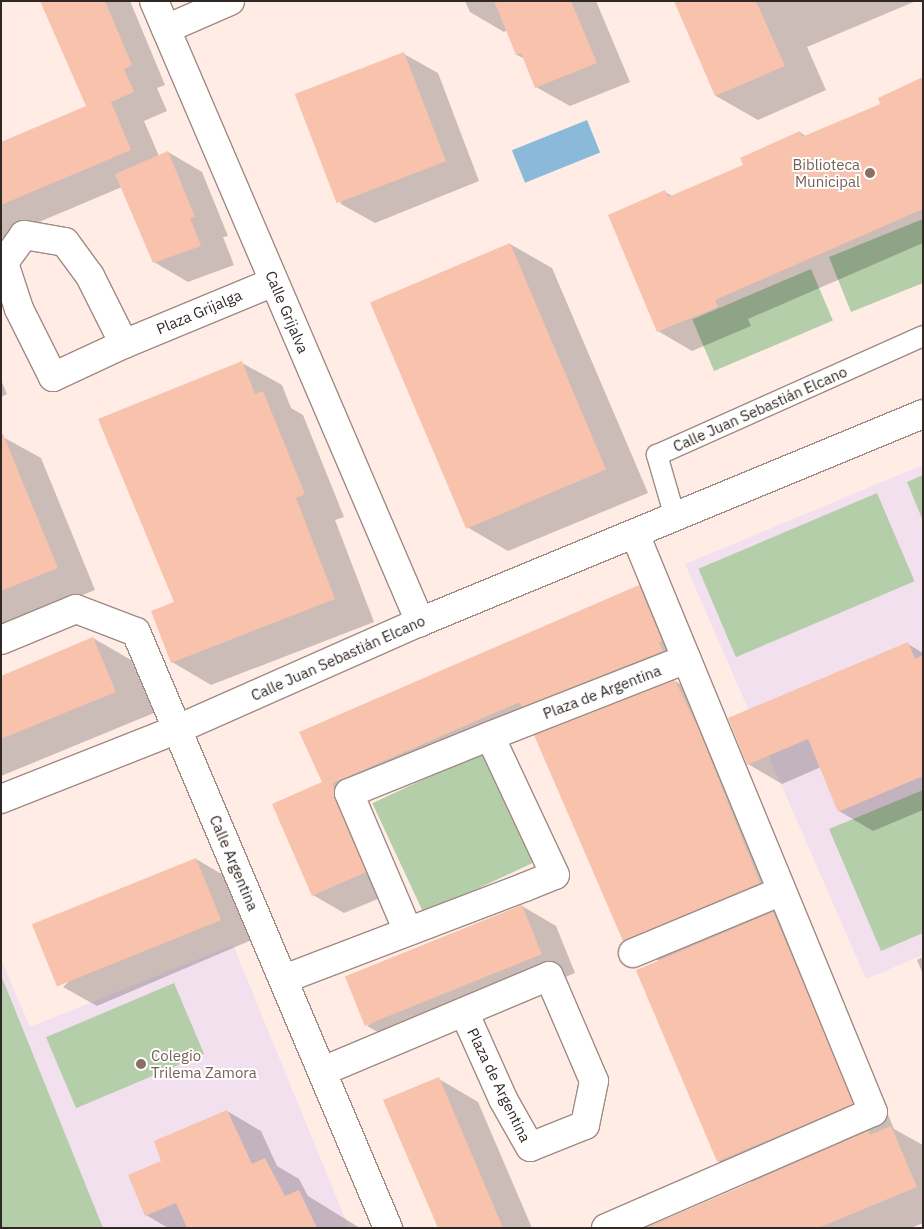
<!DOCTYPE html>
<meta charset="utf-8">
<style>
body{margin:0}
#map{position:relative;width:924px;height:1229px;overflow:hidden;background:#feece5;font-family:"IBM Plex Sans",sans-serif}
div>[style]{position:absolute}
.education>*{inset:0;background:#f3e0ef}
.green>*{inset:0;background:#b3cea9;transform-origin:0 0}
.water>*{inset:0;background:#8ab9da;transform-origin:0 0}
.shadow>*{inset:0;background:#0003}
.building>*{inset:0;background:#f8c2ac;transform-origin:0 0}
.roads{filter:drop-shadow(1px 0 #a08b83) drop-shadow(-1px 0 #a08b83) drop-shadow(0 1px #a08b83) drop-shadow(0 -1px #a08b83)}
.service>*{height:20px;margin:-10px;padding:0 10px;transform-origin:10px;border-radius:10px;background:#fff}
.minor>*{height:28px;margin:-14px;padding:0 14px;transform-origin:14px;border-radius:14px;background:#fff}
.dots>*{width:14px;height:14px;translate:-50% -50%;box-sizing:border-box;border:2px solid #fff;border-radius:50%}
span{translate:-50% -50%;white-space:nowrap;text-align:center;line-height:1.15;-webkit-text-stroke:4px #fff;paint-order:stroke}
.education-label{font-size:15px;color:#785e54}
.right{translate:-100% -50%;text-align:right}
.left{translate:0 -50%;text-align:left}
.street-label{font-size:15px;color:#302824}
.frame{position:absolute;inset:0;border:2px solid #302824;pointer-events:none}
</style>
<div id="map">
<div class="education">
<i style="clip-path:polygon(923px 465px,923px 955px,866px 979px,685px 564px)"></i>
<i style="clip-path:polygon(233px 945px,349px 1228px,1px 1228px,1px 959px,30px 1027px)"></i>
</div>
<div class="green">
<i style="clip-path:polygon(923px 219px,923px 283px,851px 312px,829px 257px)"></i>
<i style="left:811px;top:269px;width:56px;height:129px;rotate:67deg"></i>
<i style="clip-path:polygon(923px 475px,923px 521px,907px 482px)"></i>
<i style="left:877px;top:493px;width:96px;height:194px;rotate:67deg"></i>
<i style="left:482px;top:752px;width:122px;height:121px;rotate:65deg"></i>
<i style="clip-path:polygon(923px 790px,923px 933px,881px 951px,829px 829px)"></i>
<i style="clip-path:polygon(1px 975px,103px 1228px,1px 1228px)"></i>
<i style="left:174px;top:983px;width:77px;height:139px;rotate:67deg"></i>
</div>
<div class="water">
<i style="left:587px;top:120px;width:35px;height:81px;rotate:68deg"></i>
</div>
<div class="shadow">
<i style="clip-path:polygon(41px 1px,130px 1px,165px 85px,157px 88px,167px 111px,144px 121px,159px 156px,168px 152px,202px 172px,228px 236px,223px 237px,234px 265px,188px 282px,154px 262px,122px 187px,1px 238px,1px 144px,88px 107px)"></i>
<i style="clip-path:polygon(465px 1px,596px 1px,630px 82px,570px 106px,536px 87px,525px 59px,517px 55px,507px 30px,504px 32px,470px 12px)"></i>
<i style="clip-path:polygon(676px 1px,916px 1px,807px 47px,826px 90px,758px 120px,716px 96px)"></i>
<i style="clip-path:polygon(404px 54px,438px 73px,479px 181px,375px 223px,341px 204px,297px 95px)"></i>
<i style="clip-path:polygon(923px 78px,923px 243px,748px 319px,751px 326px,692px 351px,658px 331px,665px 192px,674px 197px,744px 165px,800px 132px,807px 137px,882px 105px)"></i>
<i style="clip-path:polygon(510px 244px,552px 268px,648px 493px,508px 551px,467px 527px)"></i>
<i style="clip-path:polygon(242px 363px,282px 385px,291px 408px,303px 415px,344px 517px,335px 520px,374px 622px,211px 685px,172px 662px,176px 602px)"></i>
<i style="clip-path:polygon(1px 380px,7px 394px,1px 397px)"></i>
<i style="clip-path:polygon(1px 436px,41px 458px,95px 590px,1px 628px)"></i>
<i style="clip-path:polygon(639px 586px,671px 605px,693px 659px,365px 801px,397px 891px,344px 913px,313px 895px,323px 783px)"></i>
<i style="clip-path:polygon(93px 638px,131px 660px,154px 713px,1px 776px,1px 677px)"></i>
<i style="clip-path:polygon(908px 644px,923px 653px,923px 810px,873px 831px,839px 811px,821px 767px,782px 784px,748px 764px)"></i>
<i style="clip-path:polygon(675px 681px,717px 706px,894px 1129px,923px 1145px,923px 1223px,911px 1228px,645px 1228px,753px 1182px,719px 1162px,658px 960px,624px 940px)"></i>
<i style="clip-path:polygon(196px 859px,230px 879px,254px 939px,97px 1006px,63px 987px)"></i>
<i style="clip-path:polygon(522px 906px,556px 926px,575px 973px,401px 1045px,367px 1026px)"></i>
<i style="clip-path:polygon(923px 957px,923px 974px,917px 960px)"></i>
<i style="clip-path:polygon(439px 1079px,478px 1102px,532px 1228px,439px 1228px)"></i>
<i style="clip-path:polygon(227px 1111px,261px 1131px,277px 1166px,299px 1179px,308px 1196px,360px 1228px,168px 1228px,146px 1215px,162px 1162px)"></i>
</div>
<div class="building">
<i style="clip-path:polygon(40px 1px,105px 1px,132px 65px,124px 69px,134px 92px,111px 102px,131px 150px,1px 205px,1px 142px,86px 106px)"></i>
<i style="clip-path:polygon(494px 1px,571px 1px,597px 63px,535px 88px,521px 53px,516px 55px)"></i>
<i style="clip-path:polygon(674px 1px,756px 1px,785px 66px,715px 96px)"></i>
<i style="left:404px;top:52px;width:117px;height:117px;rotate:69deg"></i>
<i style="clip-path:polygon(923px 77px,923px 209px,715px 300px,718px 307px,657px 332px,608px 215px,665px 190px,668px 197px,743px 165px,740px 158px,800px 131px,802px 137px,880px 104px,878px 98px)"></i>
<i style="clip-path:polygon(168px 151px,195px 217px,190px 218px,201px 246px,153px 263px,115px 174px)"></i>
<i style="left:510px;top:243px;width:246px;height:152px;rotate:67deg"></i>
<i style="clip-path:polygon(242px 361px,255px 394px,263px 391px,305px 494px,296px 498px,335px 599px,171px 663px,151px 611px,174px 602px,98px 419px)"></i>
<i style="clip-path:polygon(3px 434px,58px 568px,1px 591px,1px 435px)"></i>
<i style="clip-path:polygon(639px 585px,662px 641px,659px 643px,663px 651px,522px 707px,520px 702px,333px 783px,335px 799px,366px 872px,312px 896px,272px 804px,322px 782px,299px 732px)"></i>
<i style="clip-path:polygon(93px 637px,116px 692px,1px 739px,1px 676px)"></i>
<i style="clip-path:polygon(908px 642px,915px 659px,923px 655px,923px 776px,838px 812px,808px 739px,747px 765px,728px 718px)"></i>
<i style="clip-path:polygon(675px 680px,699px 730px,760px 883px,623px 941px,534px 735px)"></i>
<i style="left:196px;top:858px;width:67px;height:177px;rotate:68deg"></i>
<i style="left:522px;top:905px;width:53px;height:191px;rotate:68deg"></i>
<i style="left:773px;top:912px;width:208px;height:149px;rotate:67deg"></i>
<i style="clip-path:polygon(439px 1077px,503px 1228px,438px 1228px,383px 1100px)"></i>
<i style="clip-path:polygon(227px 1110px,252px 1164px,265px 1158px,285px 1196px,299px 1190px,317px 1228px,187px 1228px,176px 1203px,145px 1216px,128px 1175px,161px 1161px,154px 1141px)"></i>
<i style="clip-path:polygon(891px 1126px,917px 1187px,818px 1228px,647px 1228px,868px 1131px,870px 1135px)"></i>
</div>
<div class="roads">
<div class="service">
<i style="left:675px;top:517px;width:65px;rotate:-106.2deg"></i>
<i style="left:657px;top:455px;width:291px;rotate:-24.1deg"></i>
</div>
<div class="minor">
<i style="left:154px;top:1px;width:676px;rotate:66.81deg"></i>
<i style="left:166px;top:29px;width:70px;rotate:-23.6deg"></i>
<i style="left:124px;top:344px;width:76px;rotate:-116.6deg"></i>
<i style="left:90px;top:276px;width:42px;rotate:-126.3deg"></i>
<i style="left:65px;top:242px;width:42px;rotate:-170.3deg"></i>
<i style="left:24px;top:235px;width:34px;rotate:126deg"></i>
<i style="left:4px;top:263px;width:48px;rotate:71.9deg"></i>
<i style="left:19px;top:309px;width:76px;rotate:63.4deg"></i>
<i style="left:53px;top:377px;width:78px;rotate:-24.9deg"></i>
<i style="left:124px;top:344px;width:162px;rotate:-22.5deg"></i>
<i style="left:1px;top:640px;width:81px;rotate:-22.5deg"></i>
<i style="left:76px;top:609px;width:64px;rotate:21deg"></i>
<i style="left:136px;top:632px;width:647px;rotate:67.08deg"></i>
<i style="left:490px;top:736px;width:211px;rotate:-21.4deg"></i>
<i style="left:1px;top:799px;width:190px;rotate:-21.6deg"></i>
<i style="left:178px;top:729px;width:265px;rotate:-23.9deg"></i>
<i style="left:420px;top:622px;width:544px;rotate:-22.47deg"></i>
<i style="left:633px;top:953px;width:161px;rotate:-22.6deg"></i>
<i style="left:284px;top:979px;width:258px;rotate:-20.9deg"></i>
<i style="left:525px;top:887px;width:32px;rotate:-22deg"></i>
<i style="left:555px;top:875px;width:153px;rotate:-115.1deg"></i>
<i style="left:490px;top:736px;width:152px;rotate:158deg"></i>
<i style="left:349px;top:793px;width:150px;rotate:66.9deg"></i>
<i style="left:323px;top:1071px;width:245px;rotate:-22.8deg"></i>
<i style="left:549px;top:976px;width:114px;rotate:66.8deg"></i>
<i style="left:594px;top:1081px;width:45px;rotate:101.6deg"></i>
<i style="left:585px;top:1125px;width:59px;rotate:158.2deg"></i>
<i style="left:530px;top:1147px;width:55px;rotate:-119.4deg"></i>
<i style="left:503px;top:1099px;width:95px;rotate:-114.1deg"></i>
<i style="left:606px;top:1228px;width:291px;rotate:-23.5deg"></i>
<i style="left:873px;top:1112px;width:625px;rotate:-112.38deg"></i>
</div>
</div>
<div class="dots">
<i style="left:870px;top:173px;background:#8d6e63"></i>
<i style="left:141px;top:1064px;background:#8d6e63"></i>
</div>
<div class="education-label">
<span class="right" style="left:860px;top:173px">Biblioteca<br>Municipal</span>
<span class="left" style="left:151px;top:1064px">Colegio<br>Trilema Zamora</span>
</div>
<div class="street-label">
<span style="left:199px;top:312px;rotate:-23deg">Plaza Grijalga</span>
<span style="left:287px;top:312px;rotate:67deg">Calle Grijalva</span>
<span style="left:760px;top:409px;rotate:-24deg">Calle Juan Sebastián Elcano</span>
<span style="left:338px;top:658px;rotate:-24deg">Calle Juan Sebastián Elcano</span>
<span style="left:602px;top:692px;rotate:-21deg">Plaza de Argentina</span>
<span style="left:234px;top:863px;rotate:67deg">Calle Argentina</span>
<span style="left:499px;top:1085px;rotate:64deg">Plaza de Argentina</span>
</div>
<div class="frame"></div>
</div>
